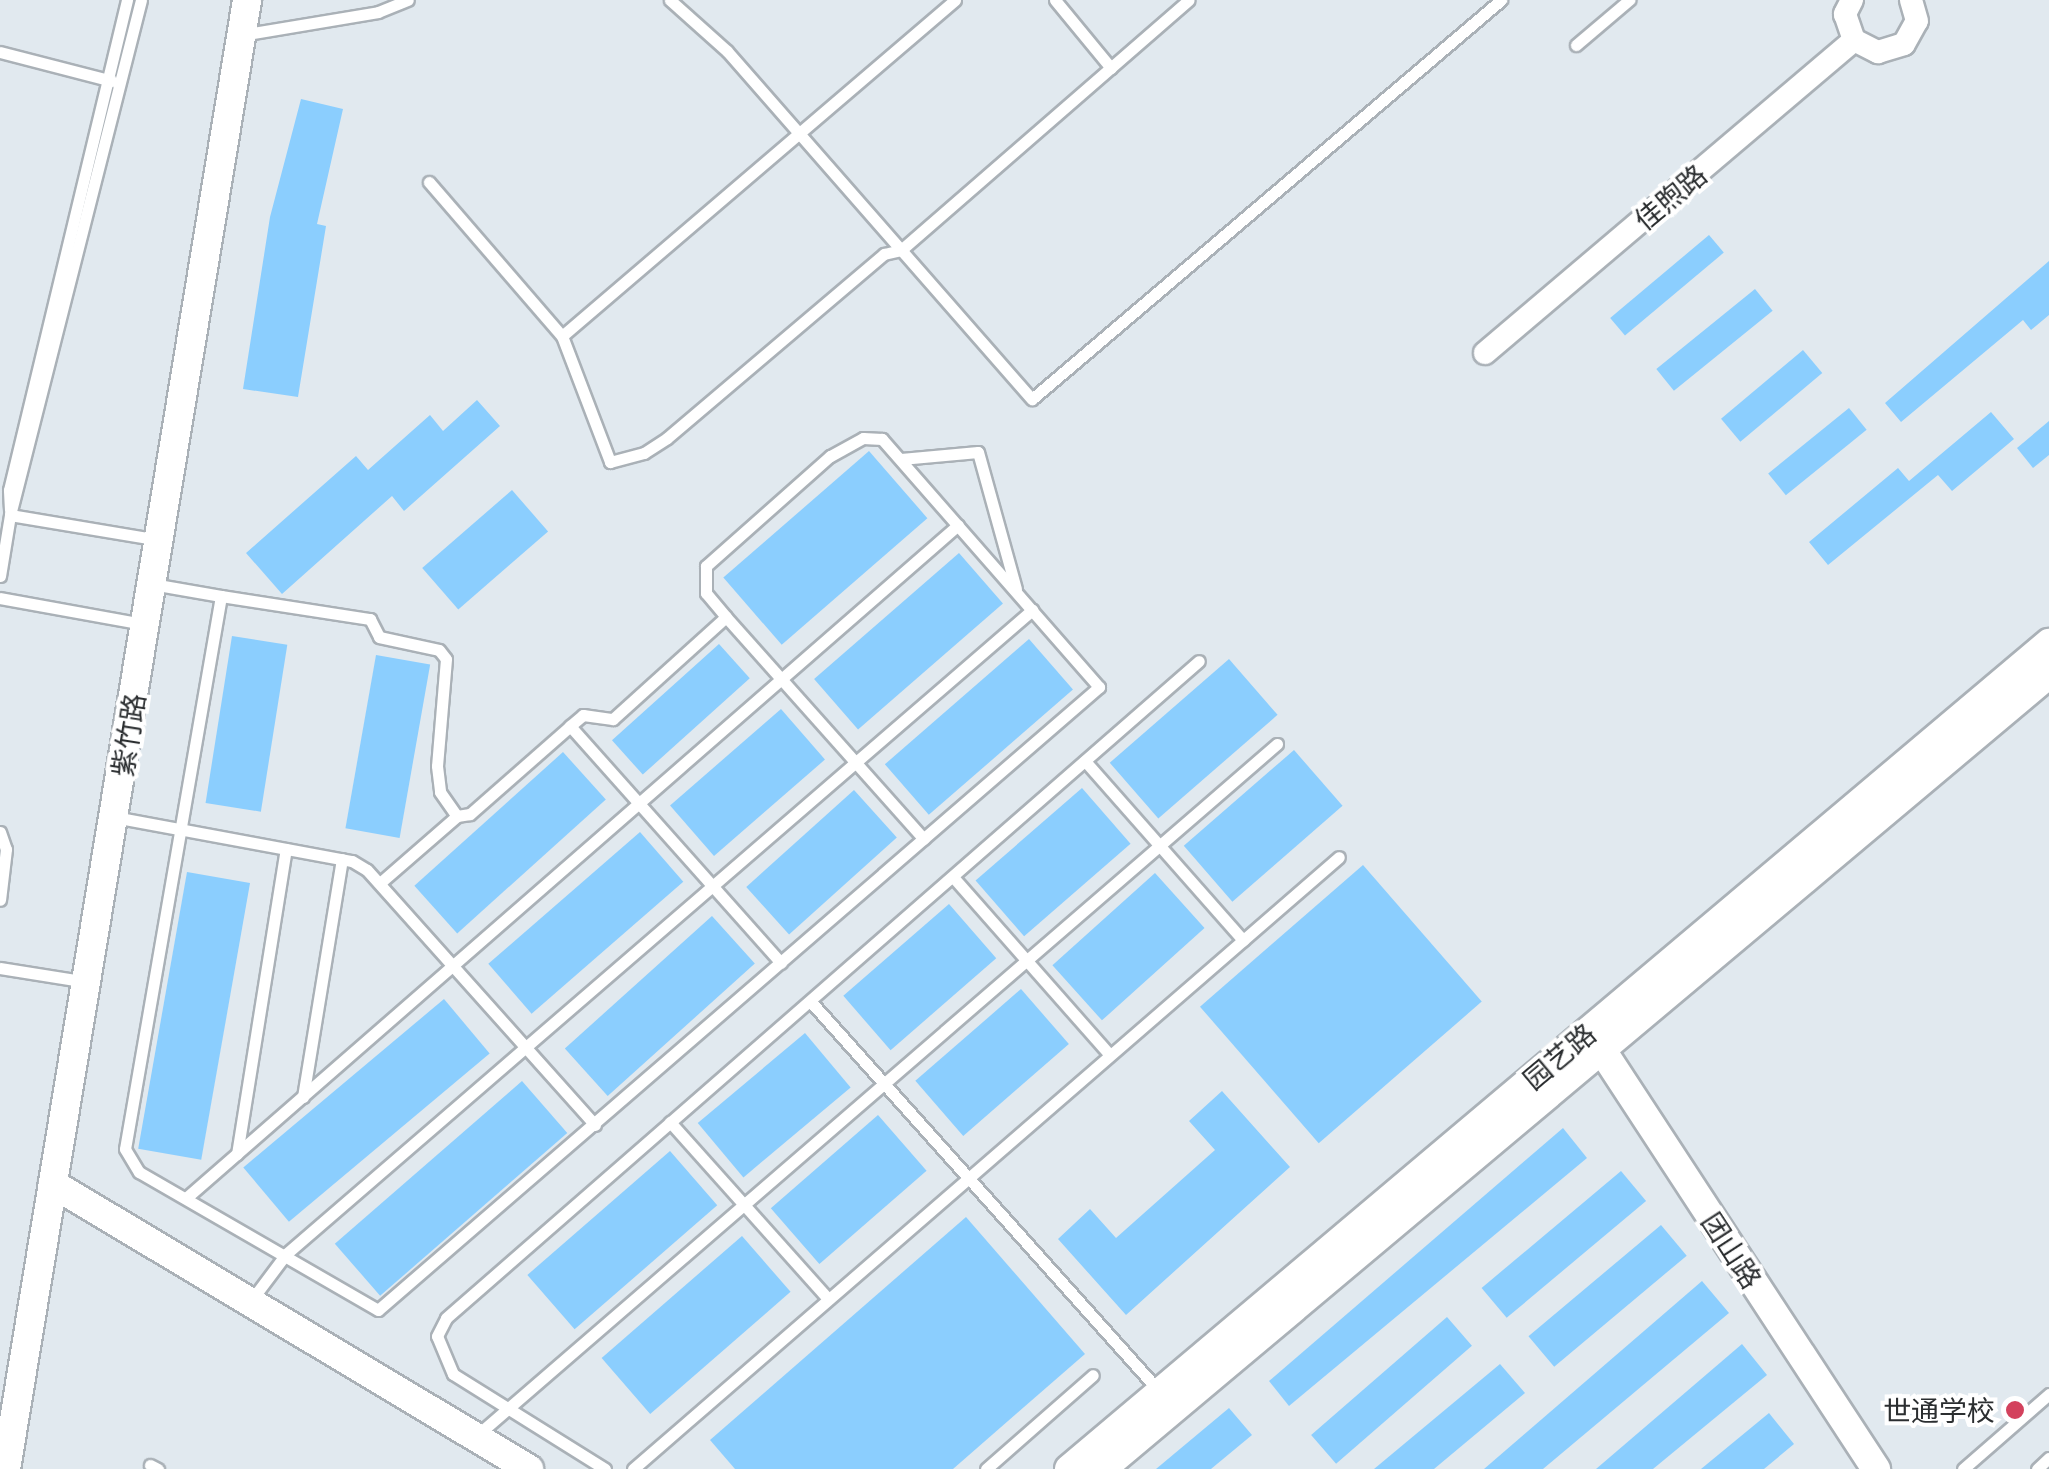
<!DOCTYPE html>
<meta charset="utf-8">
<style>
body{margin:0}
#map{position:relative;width:2049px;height:1469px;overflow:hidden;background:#e1e9ef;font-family:Barlow,"Noto Sans SC",sans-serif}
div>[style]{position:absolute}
.building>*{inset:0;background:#8bcefe;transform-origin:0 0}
.roads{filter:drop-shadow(2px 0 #aab1b7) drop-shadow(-2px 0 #aab1b7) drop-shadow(0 2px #aab1b7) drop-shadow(0 -2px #aab1b7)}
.service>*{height:11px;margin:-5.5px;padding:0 5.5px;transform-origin:5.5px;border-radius:5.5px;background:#fff}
.minor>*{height:22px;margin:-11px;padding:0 11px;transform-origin:11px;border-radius:11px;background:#fff}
.tertiary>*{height:28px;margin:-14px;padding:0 14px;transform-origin:14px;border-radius:14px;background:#fff}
.dots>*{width:28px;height:28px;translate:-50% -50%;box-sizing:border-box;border:5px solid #fff;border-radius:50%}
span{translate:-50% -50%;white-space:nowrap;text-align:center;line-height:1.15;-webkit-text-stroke:8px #fff;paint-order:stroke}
.street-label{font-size:28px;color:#2b2e30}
.poi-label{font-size:28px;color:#2b2e30}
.right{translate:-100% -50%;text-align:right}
</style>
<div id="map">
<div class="building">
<i style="clip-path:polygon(301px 99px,343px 109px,317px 224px,326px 226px,298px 397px,243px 389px,270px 217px)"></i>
<i style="left:1709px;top:235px;width:23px;height:129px;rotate:50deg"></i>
<i style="clip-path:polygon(2049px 261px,2049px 315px,2031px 330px,2023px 320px,1901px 422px,1885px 403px)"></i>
<i style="left:1755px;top:289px;width:28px;height:127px;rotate:51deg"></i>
<i style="left:1803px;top:350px;width:30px;height:107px;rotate:50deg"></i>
<i style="clip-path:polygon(477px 400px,500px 426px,404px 511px,392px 496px,282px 594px,246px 553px,356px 456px,368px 470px,430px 415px,443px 431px)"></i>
<i style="left:1849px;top:408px;width:28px;height:104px;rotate:51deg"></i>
<i style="clip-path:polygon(1991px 412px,2014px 439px,1952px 491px,1938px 475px,1828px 565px,1809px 542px,1898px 468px,1909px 481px)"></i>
<i style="clip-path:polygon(2049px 421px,2049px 455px,2033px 468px,2017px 448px)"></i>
<i style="left:869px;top:451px;width:89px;height:193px;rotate:49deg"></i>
<i style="left:512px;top:490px;width:55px;height:119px;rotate:49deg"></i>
<i style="left:959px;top:553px;width:67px;height:192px;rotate:49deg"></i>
<i style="left:232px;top:636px;width:56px;height:169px;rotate:9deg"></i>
<i style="left:1029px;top:639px;width:67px;height:191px;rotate:49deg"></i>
<i style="left:719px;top:644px;width:46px;height:144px;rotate:48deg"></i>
<i style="left:376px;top:655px;width:55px;height:176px;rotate:10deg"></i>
<i style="left:1229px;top:659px;width:74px;height:158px;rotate:49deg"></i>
<i style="left:781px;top:709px;width:67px;height:147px;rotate:49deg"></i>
<i style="left:1294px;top:750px;width:74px;height:146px;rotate:49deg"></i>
<i style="left:563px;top:752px;width:64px;height:200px;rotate:48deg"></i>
<i style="left:1082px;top:788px;width:74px;height:141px;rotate:49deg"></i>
<i style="left:854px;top:790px;width:64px;height:145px;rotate:48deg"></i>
<i style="left:640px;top:832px;width:66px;height:201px;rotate:49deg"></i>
<i style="left:1363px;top:865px;width:181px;height:216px;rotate:49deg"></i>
<i style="left:187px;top:872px;width:64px;height:281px;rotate:10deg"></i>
<i style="left:1155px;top:873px;width:74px;height:138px;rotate:48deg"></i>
<i style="left:949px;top:904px;width:72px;height:140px;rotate:49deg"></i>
<i style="left:712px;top:916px;width:64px;height:198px;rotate:48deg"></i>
<i style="left:1021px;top:989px;width:73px;height:140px;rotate:49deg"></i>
<i style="left:444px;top:999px;width:71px;height:262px;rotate:50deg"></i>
<i style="left:805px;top:1033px;width:71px;height:140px;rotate:50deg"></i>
<i style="left:522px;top:1081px;width:69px;height:248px;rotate:49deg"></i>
<i style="clip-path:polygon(1222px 1091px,1290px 1167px,1126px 1315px,1058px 1239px,1090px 1209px,1116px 1238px,1215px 1150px,1189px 1121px)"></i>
<i style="left:878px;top:1115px;width:74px;height:142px;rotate:49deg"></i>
<i style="clip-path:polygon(1563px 1128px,1587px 1158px,1289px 1406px,1269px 1381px)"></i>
<i style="left:670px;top:1151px;width:72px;height:189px;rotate:49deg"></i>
<i style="left:1621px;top:1171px;width:39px;height:182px;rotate:50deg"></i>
<i style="clip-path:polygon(966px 1217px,1085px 1354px,953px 1469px,735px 1469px,710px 1440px)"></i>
<i style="left:1661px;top:1225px;width:40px;height:173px;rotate:50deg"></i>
<i style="left:742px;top:1236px;width:74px;height:186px;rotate:49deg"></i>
<i style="clip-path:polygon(1702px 1281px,1729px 1313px,1543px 1469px,1484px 1469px)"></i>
<i style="left:1447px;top:1317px;width:38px;height:180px;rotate:49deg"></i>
<i style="clip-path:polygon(1742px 1344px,1767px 1375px,1653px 1469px,1596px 1469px)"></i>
<i style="clip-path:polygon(1500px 1364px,1525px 1393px,1434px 1469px,1374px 1469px)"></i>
<i style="clip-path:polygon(1229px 1408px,1252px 1435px,1211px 1469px,1156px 1469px)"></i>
<i style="clip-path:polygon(1769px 1413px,1794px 1444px,1764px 1469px,1701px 1469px)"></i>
</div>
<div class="roads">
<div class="service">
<i style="left:670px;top:0;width:76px;rotate:41.8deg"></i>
<i style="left:727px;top:51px;width:463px;rotate:48.8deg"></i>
<i style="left:1032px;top:399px;width:616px;rotate:-40.39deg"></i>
<i style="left:955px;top:0;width:517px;rotate:139.47deg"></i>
<i style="left:562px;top:336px;width:135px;rotate:69.1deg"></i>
<i style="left:610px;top:462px;width:35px;rotate:-15deg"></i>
<i style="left:644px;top:453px;width:27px;rotate:-33deg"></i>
<i style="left:667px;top:438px;width:285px;rotate:-40.3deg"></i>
<i style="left:884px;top:254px;width:17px;rotate:-13deg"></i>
<i style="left:901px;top:250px;width:381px;rotate:-41deg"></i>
<i style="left:1055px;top:0;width:88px;rotate:50.5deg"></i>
<i style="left:241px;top:35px;width:139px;rotate:-9.5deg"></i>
<i style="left:378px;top:12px;width:32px;rotate:-22deg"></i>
<i style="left:1576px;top:45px;width:70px;rotate:-40.3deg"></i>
<i style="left:0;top:52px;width:116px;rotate:14.5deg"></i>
<i style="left:429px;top:182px;width:203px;rotate:49.2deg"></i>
<i style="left:901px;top:459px;width:77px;rotate:-5.2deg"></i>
<i style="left:978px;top:452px;width:142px;rotate:74.5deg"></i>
<i style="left:10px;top:510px;width:20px;rotate:-93deg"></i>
<i style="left:9px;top:490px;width:504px;rotate:-76.46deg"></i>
<i style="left:10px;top:515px;width:531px;rotate:-75.73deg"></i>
<i style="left:0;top:576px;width:62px;rotate:-80.7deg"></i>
<i style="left:10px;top:515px;width:151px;rotate:9.5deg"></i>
<i style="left:152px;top:584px;width:70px;rotate:9.9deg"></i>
<i style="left:221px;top:596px;width:561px;rotate:99.85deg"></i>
<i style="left:125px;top:1149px;width:27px;rotate:59deg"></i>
<i style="left:139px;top:1172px;width:276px;rotate:30deg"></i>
<i style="left:378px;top:1310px;width:953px;rotate:-40.83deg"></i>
<i style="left:1099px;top:687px;width:330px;rotate:-131.2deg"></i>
<i style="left:882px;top:439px;width:19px;rotate:-177deg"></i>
<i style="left:863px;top:438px;width:38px;rotate:151deg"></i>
<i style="left:830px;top:456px;width:166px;rotate:138.4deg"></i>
<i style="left:706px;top:566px;width:27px;rotate:90deg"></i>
<i style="left:706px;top:593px;width:31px;rotate:50deg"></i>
<i style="left:221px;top:596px;width:151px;rotate:8.8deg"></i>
<i style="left:370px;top:619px;width:20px;rotate:63deg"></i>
<i style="left:379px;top:637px;width:61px;rotate:12.2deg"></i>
<i style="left:439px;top:650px;width:11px;rotate:52deg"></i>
<i style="left:446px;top:659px;width:107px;rotate:94.8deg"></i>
<i style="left:437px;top:766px;width:26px;rotate:83deg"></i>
<i style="left:440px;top:792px;width:29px;rotate:55deg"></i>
<i style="left:457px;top:816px;width:102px;rotate:139deg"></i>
<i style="left:0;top:598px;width:145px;rotate:10.3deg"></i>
<i style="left:570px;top:726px;width:17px;rotate:-40deg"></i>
<i style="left:583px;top:715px;width:30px;rotate:8deg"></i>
<i style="left:613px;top:719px;width:152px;rotate:-42.1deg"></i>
<i style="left:726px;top:617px;width:297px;rotate:48.3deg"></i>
<i style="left:1085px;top:761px;width:239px;rotate:48.6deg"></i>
<i style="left:457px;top:816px;width:13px;rotate:-9deg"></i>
<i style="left:470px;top:814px;width:133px;rotate:-41.3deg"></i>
<i style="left:570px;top:726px;width:317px;rotate:48.3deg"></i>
<i style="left:114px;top:817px;width:242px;rotate:10.5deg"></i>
<i style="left:352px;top:861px;width:17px;rotate:31deg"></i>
<i style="left:367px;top:870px;width:342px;rotate:48.2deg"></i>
<i style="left:0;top:832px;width:18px;rotate:71deg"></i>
<i style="left:6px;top:849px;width:51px;rotate:96.7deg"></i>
<i style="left:953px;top:877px;width:237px;rotate:48.6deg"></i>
<i style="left:0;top:968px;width:88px;rotate:9.1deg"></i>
<i style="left:811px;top:1002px;width:523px;rotate:48.18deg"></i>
<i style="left:303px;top:1097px;width:241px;rotate:-80.7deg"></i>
<i style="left:670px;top:1122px;width:237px;rotate:48.2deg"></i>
<i style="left:237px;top:1154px;width:309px;rotate:-80.9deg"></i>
<i style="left:186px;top:1198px;width:1024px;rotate:-41.08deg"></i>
<i style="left:250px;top:1302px;width:60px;rotate:-53.1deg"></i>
<i style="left:286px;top:1254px;width:986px;rotate:-40.8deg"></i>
<i style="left:475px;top:1437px;width:1060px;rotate:-40.83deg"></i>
<i style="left:150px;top:1465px;width:9px;rotate:27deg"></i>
<i style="left:605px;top:1469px;width:179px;rotate:-148deg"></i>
<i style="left:453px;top:1374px;width:41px;rotate:-112.8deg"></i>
<i style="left:437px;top:1336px;width:20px;rotate:-63deg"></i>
<i style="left:446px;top:1318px;width:999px;rotate:-41.11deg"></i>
<i style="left:633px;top:1469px;width:934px;rotate:-40.92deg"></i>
<i style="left:986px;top:1469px;width:142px;rotate:-41.3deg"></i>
<i style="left:1963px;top:1469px;width:114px;rotate:-41.1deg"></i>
<i style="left:2037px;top:1469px;width:16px;rotate:-43deg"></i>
</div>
<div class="minor">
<i style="left:1852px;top:0;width:16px;rotate:117deg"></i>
<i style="left:1845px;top:14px;width:28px;rotate:71deg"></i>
<i style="left:1854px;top:40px;width:27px;rotate:27deg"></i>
<i style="left:1878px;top:52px;width:27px;rotate:-17deg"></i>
<i style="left:1904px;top:44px;width:26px;rotate:-61deg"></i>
<i style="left:1917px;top:21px;width:22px;rotate:-106deg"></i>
<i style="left:1485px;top:353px;width:484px;rotate:-40.3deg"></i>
</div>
<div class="tertiary">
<i style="left:1592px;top:1035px;width:519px;rotate:56.8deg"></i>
<i style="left:53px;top:1184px;width:555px;rotate:30.91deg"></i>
<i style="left:6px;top:1469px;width:1489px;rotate:-80.68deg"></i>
<i style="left:1069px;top:1469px;width:1282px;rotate:-40.13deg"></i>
<i style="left:1102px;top:1469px;width:1236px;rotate:-40.01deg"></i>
</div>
</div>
<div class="dots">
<i style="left:2015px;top:1410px;background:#d3425d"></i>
</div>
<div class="street-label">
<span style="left:1670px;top:197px;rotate:-40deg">佳煦路</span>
<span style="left:128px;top:735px;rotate:-81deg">紫竹路</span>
<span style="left:1559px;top:1056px;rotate:-40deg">园艺路</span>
<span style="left:1732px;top:1250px;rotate:57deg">团山路</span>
</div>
<div class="poi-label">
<span class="right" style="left:1995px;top:1410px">世通学校</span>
</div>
</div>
